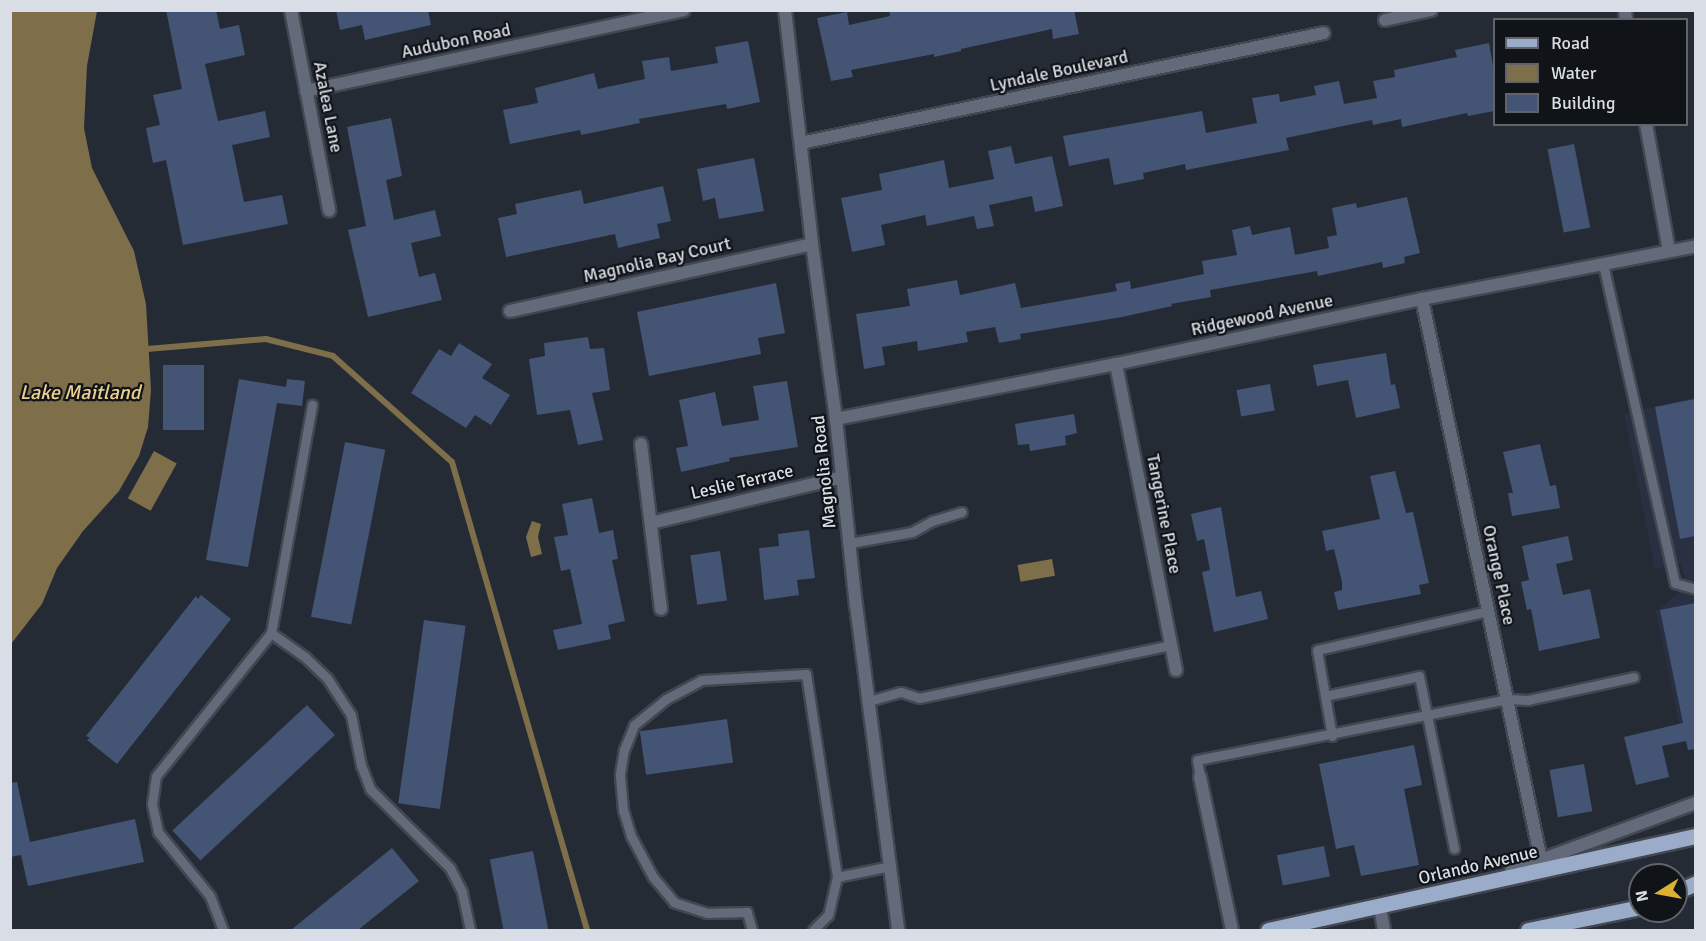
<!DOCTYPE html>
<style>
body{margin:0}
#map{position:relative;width:1706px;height:941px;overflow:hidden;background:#252b35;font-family:Signika,sans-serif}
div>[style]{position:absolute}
.built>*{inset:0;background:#283041}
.water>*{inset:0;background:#7e6e49;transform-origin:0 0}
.stream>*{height:6px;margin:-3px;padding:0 3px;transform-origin:3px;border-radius:3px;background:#7e6e49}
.building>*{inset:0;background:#435474;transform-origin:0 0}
.roads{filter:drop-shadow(2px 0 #424751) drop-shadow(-2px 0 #424751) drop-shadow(0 2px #424751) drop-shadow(0 -2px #424751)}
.service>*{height:9px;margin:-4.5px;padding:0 4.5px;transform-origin:4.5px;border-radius:4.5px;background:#636b7a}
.minor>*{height:12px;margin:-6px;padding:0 6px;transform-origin:6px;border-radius:6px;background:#636b7a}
.tertiary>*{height:12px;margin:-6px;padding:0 6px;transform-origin:6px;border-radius:6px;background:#636b7a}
.primary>*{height:15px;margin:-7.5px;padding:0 7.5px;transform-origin:7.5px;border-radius:7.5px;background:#9babca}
span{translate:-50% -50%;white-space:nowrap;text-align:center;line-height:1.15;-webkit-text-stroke:4.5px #101318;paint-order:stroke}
.street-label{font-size:18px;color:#d9dde5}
.water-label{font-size:20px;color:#ebcf8f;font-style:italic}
.frame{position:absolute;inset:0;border:12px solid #d9dde5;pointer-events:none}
.legend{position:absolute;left:1493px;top:18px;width:195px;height:108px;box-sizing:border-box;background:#101318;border:2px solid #60646a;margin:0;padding:8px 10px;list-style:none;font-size:18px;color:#d9dde5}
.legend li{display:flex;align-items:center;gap:12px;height:30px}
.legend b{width:30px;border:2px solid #60646a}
.north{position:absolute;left:1628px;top:863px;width:60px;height:60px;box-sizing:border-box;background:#101318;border:2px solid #60646a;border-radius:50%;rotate:259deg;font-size:16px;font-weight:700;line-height:24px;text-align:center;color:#d9dde5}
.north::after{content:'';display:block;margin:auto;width:21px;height:27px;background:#deb133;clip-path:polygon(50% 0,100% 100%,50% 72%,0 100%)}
</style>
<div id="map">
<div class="built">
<i style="clip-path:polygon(1695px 397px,1695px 740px,1683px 742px,1656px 612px,1687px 585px,1680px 563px,1655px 569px,1624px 414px)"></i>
</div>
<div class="water">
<i style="clip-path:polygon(11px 10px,97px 11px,87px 66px,84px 128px,92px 168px,134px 251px,146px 304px,151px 390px,148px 427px,139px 456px,119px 491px,83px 531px,57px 568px,42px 604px,11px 644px)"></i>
<i style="left:154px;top:451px;width:26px;height:54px;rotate:29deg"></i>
<i style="clip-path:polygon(532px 521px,541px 524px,538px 537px,542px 554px,531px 557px,526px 537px)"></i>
<i style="left:1052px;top:559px;width:17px;height:35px;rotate:80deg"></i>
</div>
<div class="stream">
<i style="left:147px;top:349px;width:119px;rotate:-4.8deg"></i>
<i style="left:266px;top:339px;width:69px;rotate:14.2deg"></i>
<i style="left:333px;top:356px;width:159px;rotate:41.7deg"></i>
<i style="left:452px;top:462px;width:487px;rotate:73.9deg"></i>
</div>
<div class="building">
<i style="clip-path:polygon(166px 10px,216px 10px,220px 29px,239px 25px,245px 55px,205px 64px,218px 121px,265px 111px,270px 137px,232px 145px,244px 202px,282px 195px,288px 224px,183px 245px,166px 160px,153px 163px,146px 128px,160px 125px,153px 95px,182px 89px)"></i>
<i style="clip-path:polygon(336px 10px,428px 10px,431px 25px,365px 40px,362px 25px,340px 30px)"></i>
<i style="clip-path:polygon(889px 10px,1074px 10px,1079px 34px,1053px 39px,1052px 29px,961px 49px,961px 51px,934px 57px,934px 54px,851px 70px,853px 77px,831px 81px,817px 18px,847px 12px,849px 25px,890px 16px)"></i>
<i style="clip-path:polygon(748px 41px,760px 102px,727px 109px,726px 104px,639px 119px,640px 123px,581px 135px,580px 130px,510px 144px,503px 110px,538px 103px,535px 88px,594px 73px,598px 89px,645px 79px,642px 61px,669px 57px,671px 71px,718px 63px,715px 47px)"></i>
<i style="clip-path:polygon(1489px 43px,1494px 72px,1494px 111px,1468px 116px,1467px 113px,1402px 127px,1401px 119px,1373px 125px,1372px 120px,1286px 138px,1289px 150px,1186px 170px,1185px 164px,1143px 173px,1144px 179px,1114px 185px,1109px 158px,1069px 166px,1063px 136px,1202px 111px,1206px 133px,1257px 123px,1252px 98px,1279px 94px,1280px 102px,1316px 95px,1314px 86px,1339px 81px,1344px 104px,1377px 98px,1373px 81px,1395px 77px,1394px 70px,1457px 57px,1455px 50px)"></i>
<i style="clip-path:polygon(391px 118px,402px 176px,386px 180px,394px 220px,435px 210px,441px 236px,411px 243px,419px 277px,435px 273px,442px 300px,368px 317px,348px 230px,366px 226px,347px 127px)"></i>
<i style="left:1574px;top:144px;width:85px;height:27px;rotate:79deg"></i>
<i style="clip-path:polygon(1011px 146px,1015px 164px,1052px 156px,1063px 206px,1035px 212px,1032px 196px,989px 205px,994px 226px,977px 229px,974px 216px,927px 226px,925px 215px,881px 225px,885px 245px,852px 252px,841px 198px,882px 190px,879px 174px,944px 160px,949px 188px,994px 179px,988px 151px)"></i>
<i style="clip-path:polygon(754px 158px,764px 211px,719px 219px,715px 198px,703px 201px,697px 169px)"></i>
<i style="clip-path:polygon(663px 186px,671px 221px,657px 224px,660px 238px,618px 248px,615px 234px,506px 257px,498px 218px,517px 214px,515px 204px,581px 190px,584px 204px)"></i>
<i style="clip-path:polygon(1407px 197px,1420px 253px,1404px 257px,1405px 263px,1383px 268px,1382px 262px,1318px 276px,1317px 271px,1210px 290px,1211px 297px,1171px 304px,1172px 306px,1122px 317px,1020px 334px,1021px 339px,999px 343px,995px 327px,966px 332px,968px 342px,918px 351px,917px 341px,882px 347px,885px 365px,864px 369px,856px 314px,910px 306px,907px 289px,957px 280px,960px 295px,1015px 283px,1021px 308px,1117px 291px,1115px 284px,1130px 281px,1131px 289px,1204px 274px,1202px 261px,1237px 255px,1232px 230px,1250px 226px,1252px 235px,1290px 227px,1295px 255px,1329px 248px,1327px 237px,1337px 235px,1332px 208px,1356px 203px,1357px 208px)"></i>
<i style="clip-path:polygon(776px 283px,785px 333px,758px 338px,761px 354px,649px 376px,637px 312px)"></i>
<i style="clip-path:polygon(588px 337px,590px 349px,604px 348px,610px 390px,592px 393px,603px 440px,578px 445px,570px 410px,537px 415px,529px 359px,545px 356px,544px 343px)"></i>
<i style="clip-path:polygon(459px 343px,492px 364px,482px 378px,510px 395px,491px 425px,475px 415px,466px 428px,411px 393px,439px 349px,451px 356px)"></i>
<i style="clip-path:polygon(1386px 353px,1391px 385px,1395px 384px,1400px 408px,1356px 418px,1348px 380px,1317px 386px,1313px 365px)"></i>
<i style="left:163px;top:365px;width:41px;height:65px"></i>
<i style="clip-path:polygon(239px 379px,286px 387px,287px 379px,305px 381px,302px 406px,277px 403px,248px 567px,206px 560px)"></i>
<i style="clip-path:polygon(787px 381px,798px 447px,729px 458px,730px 461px,681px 472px,676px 448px,688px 446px,679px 400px,715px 392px,722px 426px,759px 420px,753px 386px)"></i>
<i style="left:1270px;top:384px;width:27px;height:34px;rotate:80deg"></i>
<i style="clip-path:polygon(1695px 399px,1695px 536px,1680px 539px,1655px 407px)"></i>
<i style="clip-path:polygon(1074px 414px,1077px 433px,1065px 436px,1066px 445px,1030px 451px,1029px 444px,1018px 445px,1015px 424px)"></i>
<i style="left:345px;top:442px;width:41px;height:178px;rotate:11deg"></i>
<i style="clip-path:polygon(1540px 444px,1550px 486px,1556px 485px,1560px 508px,1512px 516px,1508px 493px,1513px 493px,1503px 452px)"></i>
<i style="clip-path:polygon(1395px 471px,1406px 513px,1413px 512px,1429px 583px,1419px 585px,1421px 594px,1338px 610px,1334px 592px,1342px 590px,1342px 582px,1334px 549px,1326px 551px,1322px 531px,1380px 519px,1370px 476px)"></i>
<i style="clip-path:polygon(592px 498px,599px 533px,613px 530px,618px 559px,612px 560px,625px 621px,608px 625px,611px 639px,558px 650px,553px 630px,582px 624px,570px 569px,561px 571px,554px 537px,568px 535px,562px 504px)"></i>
<i style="clip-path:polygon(1221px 507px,1236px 597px,1261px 591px,1268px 619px,1214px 632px,1202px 572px,1210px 570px,1204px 539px,1197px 541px,1191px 514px)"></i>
<i style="clip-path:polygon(809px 530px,815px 578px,797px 580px,799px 595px,764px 600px,759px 548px,779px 546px,778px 534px)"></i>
<i style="clip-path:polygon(1568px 536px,1573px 560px,1556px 564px,1563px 595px,1590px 589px,1600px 638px,1539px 651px,1531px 609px,1527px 610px,1521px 582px,1529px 580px,1522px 546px)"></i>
<i style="left:720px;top:551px;width:50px;height:30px;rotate:82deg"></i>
<i style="clip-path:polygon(201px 595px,231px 619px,117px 764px,87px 740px,90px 738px,86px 736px,196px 596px,198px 599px)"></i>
<i style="clip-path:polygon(1695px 603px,1695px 749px,1688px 750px,1686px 741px,1662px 746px,1669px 777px,1636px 785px,1624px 737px,1683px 723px,1660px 610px)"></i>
<i style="left:424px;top:620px;width:42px;height:185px;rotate:8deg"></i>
<i style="left:307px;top:705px;width:41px;height:184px;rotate:47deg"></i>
<i style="left:727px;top:719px;width:44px;height:88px;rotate:82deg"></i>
<i style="clip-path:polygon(1414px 745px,1422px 785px,1404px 789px,1419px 865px,1361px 876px,1354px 845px,1336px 849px,1319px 764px)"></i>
<i style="left:1584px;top:764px;width:48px;height:35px;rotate:80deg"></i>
<i style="clip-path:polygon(17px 782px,30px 842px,135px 819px,144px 862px,28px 886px,21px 855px,10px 857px,10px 783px)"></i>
<i style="left:1324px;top:846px;width:31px;height:48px;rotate:79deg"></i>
<i style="clip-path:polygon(392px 848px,419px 881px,358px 930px,291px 930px)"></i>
<i style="left:533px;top:851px;width:81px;height:44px;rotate:79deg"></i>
</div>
<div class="roads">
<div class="service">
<i style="left:1603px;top:264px;width:327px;rotate:77.3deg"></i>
<i style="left:1675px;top:583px;width:22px;rotate:16deg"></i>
<i style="left:850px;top:543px;width:63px;rotate:-10.1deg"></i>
<i style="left:912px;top:532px;width:23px;rotate:-29deg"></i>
<i style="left:932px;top:521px;width:31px;rotate:-17deg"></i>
<i style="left:271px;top:633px;width:42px;rotate:35.2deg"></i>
<i style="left:305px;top:657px;width:30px;rotate:44deg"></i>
<i style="left:327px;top:678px;width:44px;rotate:57deg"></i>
<i style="left:351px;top:715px;width:51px;rotate:78.7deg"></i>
<i style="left:361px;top:765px;width:26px;rotate:69deg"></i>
<i style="left:370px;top:789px;width:112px;rotate:44.6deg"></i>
<i style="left:450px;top:868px;width:27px;rotate:63deg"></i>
<i style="left:462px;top:892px;width:39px;rotate:78deg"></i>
<i style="left:1325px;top:696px;width:96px;rotate:-12deg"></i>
<i style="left:1419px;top:676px;width:176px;rotate:78.5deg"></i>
<i style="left:869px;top:701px;width:33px;rotate:-16deg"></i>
<i style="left:901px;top:692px;width:19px;rotate:18deg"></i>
<i style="left:919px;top:698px;width:258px;rotate:-11.9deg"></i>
<i style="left:1332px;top:736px;width:87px;rotate:-99.9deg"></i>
<i style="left:1317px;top:650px;width:175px;rotate:-12.8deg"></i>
<i style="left:1200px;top:777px;width:17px;rotate:-100deg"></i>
<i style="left:1197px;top:760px;width:316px;rotate:-11.1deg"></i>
<i style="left:1507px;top:699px;width:21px;rotate:3deg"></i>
<i style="left:1528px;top:700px;width:108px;rotate:-12.2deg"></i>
<i style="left:837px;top:877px;width:54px;rotate:-11.7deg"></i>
<i style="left:223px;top:930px;width:36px;rotate:-111deg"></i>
<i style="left:210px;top:896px;width:82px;rotate:-129.1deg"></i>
<i style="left:158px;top:832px;width:29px;rotate:-102deg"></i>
<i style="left:152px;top:804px;width:28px;rotate:-82deg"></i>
<i style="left:156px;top:776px;width:184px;rotate:-51.2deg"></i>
<i style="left:271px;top:633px;width:232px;rotate:-79.8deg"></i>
<i style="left:752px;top:930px;width:19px;rotate:-106deg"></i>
<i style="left:747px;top:912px;width:40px;rotate:178.6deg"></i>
<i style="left:707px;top:913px;width:35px;rotate:-162deg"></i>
<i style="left:674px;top:902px;width:33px;rotate:-130deg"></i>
<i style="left:653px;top:877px;width:47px;rotate:-118.2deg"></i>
<i style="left:631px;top:836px;width:27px;rotate:-107deg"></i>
<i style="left:623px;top:810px;width:36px;rotate:-95deg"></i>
<i style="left:620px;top:774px;width:24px;rotate:-81deg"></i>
<i style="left:624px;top:750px;width:27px;rotate:-68deg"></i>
<i style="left:634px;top:725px;width:41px;rotate:-39.1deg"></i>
<i style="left:666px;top:699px;width:40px;rotate:-28deg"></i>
<i style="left:701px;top:680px;width:105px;rotate:-3.3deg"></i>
<i style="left:806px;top:674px;width:205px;rotate:81.3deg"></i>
<i style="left:837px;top:877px;width:39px;rotate:103deg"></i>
<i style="left:828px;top:915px;width:21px;rotate:135deg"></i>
</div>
<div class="minor">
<i style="left:291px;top:10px;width:204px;rotate:79.2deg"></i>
<i style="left:1625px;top:10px;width:10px;rotate:84deg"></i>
<i style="left:1385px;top:20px;width:47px;rotate:-12.3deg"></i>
<i style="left:306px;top:91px;width:386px;rotate:-12.1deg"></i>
<i style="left:1646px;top:124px;width:129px;rotate:79.7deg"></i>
<i style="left:801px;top:143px;width:534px;rotate:-11.88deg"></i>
<i style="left:1422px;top:299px;width:573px;rotate:78.02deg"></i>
<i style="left:510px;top:311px;width:309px;rotate:-12.5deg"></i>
<i style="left:1116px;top:364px;width:312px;rotate:78.9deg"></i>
<i style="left:836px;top:419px;width:285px;rotate:-11.1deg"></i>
<i style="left:1116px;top:364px;width:313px;rotate:-12deg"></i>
<i style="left:1422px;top:299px;width:279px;rotate:-10.9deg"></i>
<i style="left:641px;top:444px;width:166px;rotate:83.1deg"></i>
<i style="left:651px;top:523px;width:196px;rotate:-13.5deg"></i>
<i style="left:1200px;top:777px;width:156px;rotate:78.2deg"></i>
<i style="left:1380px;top:907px;width:23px;rotate:80deg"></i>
</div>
<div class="tertiary">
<i style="left:785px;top:10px;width:236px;rotate:83.4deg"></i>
<i style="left:812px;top:244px;width:177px;rotate:82.2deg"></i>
<i style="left:836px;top:419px;width:187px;rotate:83.9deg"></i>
<i style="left:856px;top:605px;width:328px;rotate:82.6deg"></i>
<i style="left:1511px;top:871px;width:197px;rotate:-20.2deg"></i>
</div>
<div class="primary">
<i style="left:1676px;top:892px;width:22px;rotate:-24deg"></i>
<i style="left:1268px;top:930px;width:438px;rotate:-12.4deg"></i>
<i style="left:1528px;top:930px;width:114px;rotate:-11.6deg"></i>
</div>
</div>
<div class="street-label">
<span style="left:456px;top:41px;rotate:-12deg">Audubon Road</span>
<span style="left:1059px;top:71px;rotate:-12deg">Lyndale Boulevard</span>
<span style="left:328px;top:107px;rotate:79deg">Azalea Lane</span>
<span style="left:657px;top:260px;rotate:-13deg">Magnolia Bay Court</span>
<span style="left:1262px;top:315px;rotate:-12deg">Ridgewood Avenue</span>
<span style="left:824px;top:472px;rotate:-96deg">Magnolia Road</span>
<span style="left:742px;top:482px;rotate:-13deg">Leslie Terrace</span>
<span style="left:1164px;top:514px;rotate:79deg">Tangerine Place</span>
<span style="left:1499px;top:575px;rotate:78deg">Orange Place</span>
<span style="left:1478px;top:865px;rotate:-13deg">Orlando Avenue</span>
</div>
<div class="water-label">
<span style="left:80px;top:392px">Lake Maitland</span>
</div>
<div class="frame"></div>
<ul class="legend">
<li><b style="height:8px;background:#9babca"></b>Road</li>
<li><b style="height:16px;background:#7e6e49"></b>Water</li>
<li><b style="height:16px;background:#435474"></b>Building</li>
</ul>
<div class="north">N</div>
</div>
